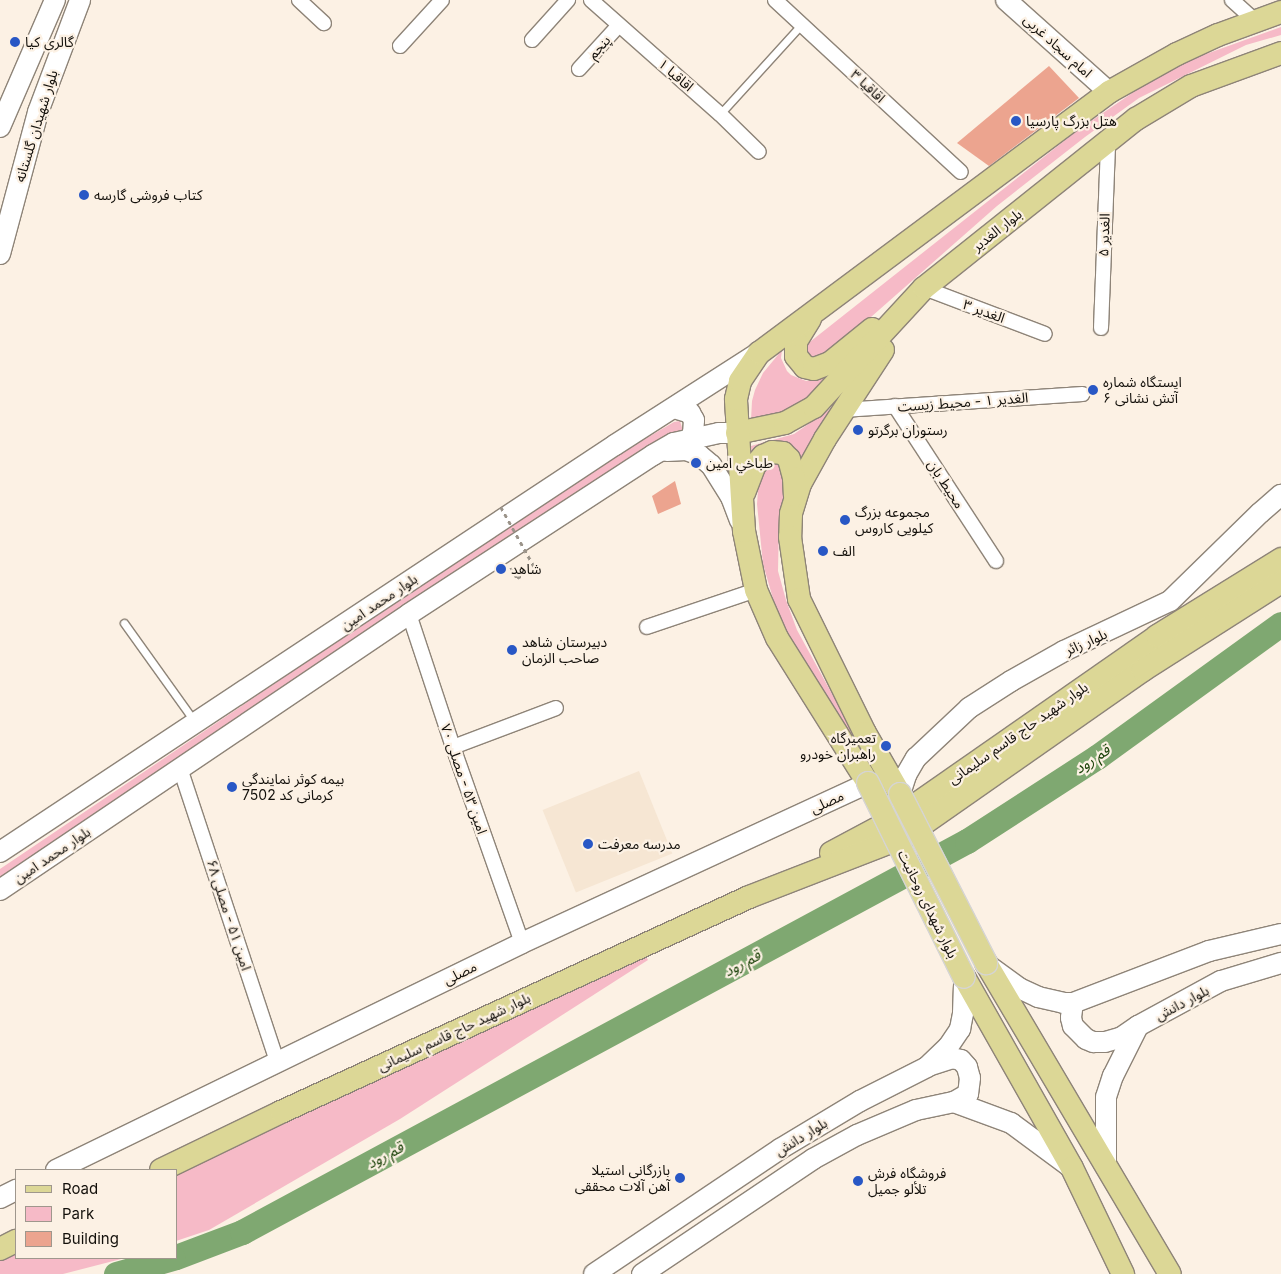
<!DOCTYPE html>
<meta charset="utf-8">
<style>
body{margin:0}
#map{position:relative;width:1281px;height:1274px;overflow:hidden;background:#fcf1e4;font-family:Inter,"Noto Sans Arabic",sans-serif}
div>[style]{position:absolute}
.built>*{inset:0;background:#f6e6d3;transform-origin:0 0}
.green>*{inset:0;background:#f6bac7}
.river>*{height:25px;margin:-12.5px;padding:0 12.5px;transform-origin:12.5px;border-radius:12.5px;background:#7fa871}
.building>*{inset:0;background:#eca48f}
.path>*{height:2.5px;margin-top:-1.25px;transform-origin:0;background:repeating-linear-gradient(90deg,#9b948a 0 4px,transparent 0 8px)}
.roads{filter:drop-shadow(1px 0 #8e8478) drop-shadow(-1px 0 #8e8478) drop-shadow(0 1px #8e8478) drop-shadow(0 -1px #8e8478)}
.lane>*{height:7px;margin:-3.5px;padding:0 3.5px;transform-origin:3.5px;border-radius:3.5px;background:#fff}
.street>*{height:14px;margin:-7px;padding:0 7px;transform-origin:7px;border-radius:7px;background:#fff}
.secondary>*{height:20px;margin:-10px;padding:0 10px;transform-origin:10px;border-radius:10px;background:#fff}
.primary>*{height:22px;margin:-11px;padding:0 11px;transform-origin:11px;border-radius:11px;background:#dcd796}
.path-bridge>*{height:2.5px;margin-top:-1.25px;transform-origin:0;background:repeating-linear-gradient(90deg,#9b948a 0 4px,transparent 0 8px)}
.bridges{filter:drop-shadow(1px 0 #d5d4d3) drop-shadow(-1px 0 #d5d4d3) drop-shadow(0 1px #d5d4d3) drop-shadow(0 -1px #d5d4d3)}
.primary-bridge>*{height:22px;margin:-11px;padding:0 11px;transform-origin:11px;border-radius:11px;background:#dcd796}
.dots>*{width:14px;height:14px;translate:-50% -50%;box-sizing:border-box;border:2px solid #fcf1e4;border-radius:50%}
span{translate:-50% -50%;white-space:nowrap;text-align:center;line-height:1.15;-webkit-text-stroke:4.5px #fcf1e4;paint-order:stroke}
.poi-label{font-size:14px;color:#13100b}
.left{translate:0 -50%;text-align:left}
.right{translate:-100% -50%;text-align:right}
.street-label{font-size:14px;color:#13100b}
.water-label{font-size:15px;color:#184006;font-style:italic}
.legend{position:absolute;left:15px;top:1169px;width:162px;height:90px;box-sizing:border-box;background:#fcf1e4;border:1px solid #9f978d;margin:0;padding:6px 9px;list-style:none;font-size:15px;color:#13100b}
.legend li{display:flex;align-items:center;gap:10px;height:25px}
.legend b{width:25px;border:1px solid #9f978d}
</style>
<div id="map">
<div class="built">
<i style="left:639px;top:771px;width:89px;height:104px;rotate:68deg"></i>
</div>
<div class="green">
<i style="clip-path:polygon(1281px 27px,1281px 35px,1246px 45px,1139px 98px,1085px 137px,997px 206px,829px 354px,821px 359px,805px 357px,806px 345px,1078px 130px,1144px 85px,1195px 58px)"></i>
<i style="clip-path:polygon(782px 350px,781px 358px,787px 371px,791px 375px,806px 381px,816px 379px,846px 357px,816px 391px,801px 403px,780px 415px,751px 420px,752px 401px,755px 390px,763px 373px)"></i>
<i style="clip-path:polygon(836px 405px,800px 463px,799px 456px,752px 466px,751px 446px,794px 434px)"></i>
<i style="clip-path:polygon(680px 421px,683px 431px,639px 452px,0 880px,0 869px,329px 647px,633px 446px,674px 422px)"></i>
<i style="clip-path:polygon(769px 462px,777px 462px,782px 466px,786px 481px,779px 523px,778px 571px,786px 600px,797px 630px,854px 734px,861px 757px,787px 635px,774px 602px,763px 564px,757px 504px,759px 477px)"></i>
<i style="clip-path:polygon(642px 950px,648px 960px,400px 1119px,209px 1230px,176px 1241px,176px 1170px)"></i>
<i style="clip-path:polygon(16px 1247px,16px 1258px,125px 1258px,63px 1274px,0 1274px,0 1255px)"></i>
</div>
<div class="river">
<i style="left:176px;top:1257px;width:71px;rotate:-20.7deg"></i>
<i style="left:242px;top:1232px;width:824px;rotate:-28.34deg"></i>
<i style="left:967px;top:841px;width:155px;rotate:-32.9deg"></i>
<i style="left:1097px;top:757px;width:227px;rotate:-35.9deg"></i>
<i style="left:116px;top:1274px;width:59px;rotate:-15.7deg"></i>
</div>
<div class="building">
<i style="clip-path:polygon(1049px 66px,1079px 98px,989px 166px,957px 143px)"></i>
<i style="clip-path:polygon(675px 481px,681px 504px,658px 514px,652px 496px)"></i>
</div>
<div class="path">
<i style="left:511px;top:567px;width:13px;rotate:61deg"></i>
<i style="left:517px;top:578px;width:21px;rotate:-29deg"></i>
</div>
<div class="roads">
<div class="lane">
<i style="left:720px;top:114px;width:122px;rotate:-47.7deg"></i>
<i style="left:124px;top:623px;width:122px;rotate:54.4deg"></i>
</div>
<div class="street">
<i style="left:299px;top:0;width:34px;rotate:43deg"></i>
<i style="left:591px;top:0;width:172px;rotate:41.5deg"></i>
<i style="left:720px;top:114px;width:54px;rotate:44.3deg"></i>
<i style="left:775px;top:0;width:253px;rotate:42.8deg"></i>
<i style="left:1232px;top:0;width:31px;rotate:42deg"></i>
<i style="left:532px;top:40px;width:54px;rotate:-48deg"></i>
<i style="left:400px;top:46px;width:62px;rotate:-47.6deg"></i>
<i style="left:579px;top:69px;width:59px;rotate:-47.7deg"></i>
<i style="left:924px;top:288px;width:129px;rotate:20.8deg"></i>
<i style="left:1101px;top:328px;width:185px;rotate:-87.8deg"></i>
<i style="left:895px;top:406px;width:185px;rotate:56.9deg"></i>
<i style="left:843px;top:410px;width:240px;rotate:-3.8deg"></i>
<i style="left:409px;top:614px;width:140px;rotate:71.7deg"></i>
<i style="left:453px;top:747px;width:208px;rotate:70.6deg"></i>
<i style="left:647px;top:627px;width:115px;rotate:-18.7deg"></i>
<i style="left:453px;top:747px;width:110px;rotate:-20.7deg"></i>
<i style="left:180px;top:768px;width:309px;rotate:71.7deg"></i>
</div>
<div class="secondary">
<i style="left:1006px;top:0;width:138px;rotate:41.8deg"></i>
<i style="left:0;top:127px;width:138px;rotate:-66.6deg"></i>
<i style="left:0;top:254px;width:147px;rotate:-75deg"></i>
<i style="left:38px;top:112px;width:120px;rotate:-69.4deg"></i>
<i style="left:674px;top:408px;width:17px;rotate:17deg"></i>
<i style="left:690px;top:413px;width:8px;rotate:60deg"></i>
<i style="left:694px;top:420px;width:13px;rotate:94deg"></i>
<i style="left:693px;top:433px;width:8px;rotate:120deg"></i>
<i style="left:667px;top:451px;width:19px;rotate:-3deg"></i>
<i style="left:686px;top:450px;width:14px;rotate:21deg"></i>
<i style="left:699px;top:455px;width:16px;rotate:40deg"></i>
<i style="left:711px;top:465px;width:38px;rotate:58deg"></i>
<i style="left:731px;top:497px;width:25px;rotate:69deg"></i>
<i style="left:900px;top:794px;width:20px;rotate:-72deg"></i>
<i style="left:906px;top:775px;width:20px;rotate:-60deg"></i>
<i style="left:916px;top:758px;width:73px;rotate:-43.3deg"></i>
<i style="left:969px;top:708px;width:50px;rotate:-32.7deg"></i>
<i style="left:1011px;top:681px;width:61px;rotate:-29.5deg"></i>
<i style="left:1064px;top:651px;width:117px;rotate:-25.3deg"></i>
<i style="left:1170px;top:601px;width:126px;rotate:-44.4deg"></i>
<i style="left:1260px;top:513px;width:28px;rotate:-41deg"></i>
<i style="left:0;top:852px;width:737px;rotate:-33.5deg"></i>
<i style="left:615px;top:445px;width:169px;rotate:-32.7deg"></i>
<i style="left:0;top:890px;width:493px;rotate:-34deg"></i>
<i style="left:409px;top:614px;width:291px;rotate:-33.1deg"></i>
<i style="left:653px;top:455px;width:24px;rotate:-30deg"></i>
<i style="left:674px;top:443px;width:46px;rotate:-12.5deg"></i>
<i style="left:719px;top:433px;width:18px"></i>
<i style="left:989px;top:966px;width:37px;rotate:36deg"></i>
<i style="left:1019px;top:988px;width:21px;rotate:25deg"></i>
<i style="left:1038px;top:997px;width:26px;rotate:13deg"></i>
<i style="left:1063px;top:1003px;width:10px"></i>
<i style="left:1073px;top:1003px;width:146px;rotate:-20.9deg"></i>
<i style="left:1209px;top:951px;width:74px;rotate:-13.3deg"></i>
<i style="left:1073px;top:1003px;width:15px;rotate:98deg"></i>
<i style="left:1071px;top:1018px;width:8px;rotate:76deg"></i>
<i style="left:1073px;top:1026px;width:18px;rotate:45deg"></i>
<i style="left:1086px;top:1039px;width:8px;rotate:23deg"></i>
<i style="left:1093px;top:1042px;width:12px"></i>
<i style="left:1105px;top:1042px;width:18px;rotate:-16deg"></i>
<i style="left:1122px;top:1037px;width:19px;rotate:-35deg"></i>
<i style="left:931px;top:1065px;width:22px;rotate:-18deg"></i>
<i style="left:952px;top:1058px;width:9px;rotate:13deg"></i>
<i style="left:961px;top:1060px;width:9px;rotate:49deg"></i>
<i style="left:967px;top:1067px;width:11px;rotate:75deg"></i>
<i style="left:970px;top:1078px;width:16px;rotate:97deg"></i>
<i style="left:968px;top:1094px;width:16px;rotate:150deg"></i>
<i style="left:1106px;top:1167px;width:70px;rotate:-90deg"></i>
<i style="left:1106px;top:1097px;width:22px;rotate:-72deg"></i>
<i style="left:1113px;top:1076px;width:56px;rotate:-63.4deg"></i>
<i style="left:1138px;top:1026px;width:94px;rotate:-28.5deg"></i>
<i style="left:1221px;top:981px;width:63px;rotate:-16.7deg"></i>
<i style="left:56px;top:1170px;width:518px;rotate:-25.97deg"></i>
<i style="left:522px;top:943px;width:381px;rotate:-24.8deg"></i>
<i style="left:0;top:1198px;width:18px;rotate:-27deg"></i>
<i style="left:594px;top:1274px;width:224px;rotate:-33.9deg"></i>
<i style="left:780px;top:1149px;width:93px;rotate:-31deg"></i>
<i style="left:860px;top:1101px;width:75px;rotate:-26.9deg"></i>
<i style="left:927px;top:1067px;width:29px;rotate:-44deg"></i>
<i style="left:948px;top:1047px;width:22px;rotate:-56deg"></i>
<i style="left:960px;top:1029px;width:16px;rotate:-79deg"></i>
<i style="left:963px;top:1013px;width:36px;rotate:-88deg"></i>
<i style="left:642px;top:1274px;width:206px;rotate:-33.9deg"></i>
<i style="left:813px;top:1159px;width:50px;rotate:-28.6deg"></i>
<i style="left:857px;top:1135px;width:64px;rotate:-23deg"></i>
<i style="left:916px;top:1110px;width:39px;rotate:-12deg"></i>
<i style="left:954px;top:1102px;width:61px;rotate:20.2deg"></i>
<i style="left:1011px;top:1123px;width:76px;rotate:36.4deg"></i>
</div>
<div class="primary">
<i style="left:810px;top:319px;width:26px;rotate:122deg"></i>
<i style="left:796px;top:341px;width:15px;rotate:90deg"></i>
<i style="left:796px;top:356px;width:14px;rotate:51deg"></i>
<i style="left:805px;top:367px;width:9px;rotate:13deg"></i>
<i style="left:814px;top:369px;width:17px;rotate:-21deg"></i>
<i style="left:830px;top:363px;width:54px;rotate:-39deg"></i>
<i style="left:883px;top:350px;width:106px;rotate:123.1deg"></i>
<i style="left:825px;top:439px;width:51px;rotate:119.1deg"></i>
<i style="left:800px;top:484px;width:31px;rotate:107deg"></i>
<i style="left:791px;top:514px;width:23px;rotate:92deg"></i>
<i style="left:790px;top:537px;width:63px;rotate:81.7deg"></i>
<i style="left:799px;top:599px;width:149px;rotate:63.8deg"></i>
<i style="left:865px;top:733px;width:70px;rotate:60.2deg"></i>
<i style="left:737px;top:433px;width:49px;rotate:-11.8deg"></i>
<i style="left:785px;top:423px;width:33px;rotate:-29deg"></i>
<i style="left:814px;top:407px;width:162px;rotate:-47.3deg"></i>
<i style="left:924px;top:288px;width:271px;rotate:-38.6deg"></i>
<i style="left:1136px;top:119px;width:64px;rotate:-31deg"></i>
<i style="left:1191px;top:86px;width:96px;rotate:-20.1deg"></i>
<i style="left:744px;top:493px;width:30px;rotate:-69deg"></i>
<i style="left:755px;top:465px;width:12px;rotate:-48deg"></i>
<i style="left:763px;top:456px;width:10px;rotate:-24deg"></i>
<i style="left:772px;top:452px;width:11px;rotate:5deg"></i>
<i style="left:783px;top:453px;width:8px;rotate:45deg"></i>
<i style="left:789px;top:459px;width:20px;rotate:75deg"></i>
<i style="left:794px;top:478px;width:17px;rotate:87deg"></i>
<i style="left:868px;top:783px;width:171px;rotate:-122.1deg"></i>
<i style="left:777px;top:638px;width:52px;rotate:-113.6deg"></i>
<i style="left:756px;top:590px;width:60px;rotate:-101.5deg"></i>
<i style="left:744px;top:531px;width:132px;rotate:-93.5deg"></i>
<i style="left:736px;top:399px;width:18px;rotate:-77deg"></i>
<i style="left:740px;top:381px;width:34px;rotate:-56deg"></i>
<i style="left:759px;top:353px;width:437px;rotate:-36.7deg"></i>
<i style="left:1109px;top:92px;width:78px;rotate:-29.2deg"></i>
<i style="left:1177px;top:54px;width:45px;rotate:-24.9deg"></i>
<i style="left:1218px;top:35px;width:67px;rotate:-20.1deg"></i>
<i style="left:831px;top:853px;width:76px;rotate:-28.2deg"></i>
<i style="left:898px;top:817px;width:316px;rotate:-34.9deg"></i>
<i style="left:1157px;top:636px;width:146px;rotate:-31.8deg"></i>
<i style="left:986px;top:963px;width:361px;rotate:59.4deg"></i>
<i style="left:964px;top:977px;width:219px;rotate:60.5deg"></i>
<i style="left:1072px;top:1168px;width:118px;rotate:64.3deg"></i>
<i style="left:161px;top:1170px;width:133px;rotate:-25.8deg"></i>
<i style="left:281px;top:1112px;width:515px;rotate:-24.67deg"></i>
<i style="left:749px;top:897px;width:168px;rotate:-21.2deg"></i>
<i style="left:906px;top:836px;width:289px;rotate:-35deg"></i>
<i style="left:1143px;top:670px;width:164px;rotate:-32.5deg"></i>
<i style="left:0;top:1249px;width:18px;rotate:-27deg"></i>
</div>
</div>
<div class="path-bridge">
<i style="left:501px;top:507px;width:70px;rotate:60.9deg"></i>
</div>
<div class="bridges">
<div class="primary-bridge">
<i style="left:868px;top:783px;width:216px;rotate:63.7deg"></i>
<i style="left:900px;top:794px;width:190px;rotate:63deg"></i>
</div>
</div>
<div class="dots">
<i style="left:15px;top:42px;background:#2857c5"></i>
<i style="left:1016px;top:121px;background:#2857c5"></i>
<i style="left:84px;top:195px;background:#2857c5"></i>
<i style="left:1093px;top:390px;background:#2857c5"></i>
<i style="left:858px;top:430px;background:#2857c5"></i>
<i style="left:696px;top:463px;background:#2857c5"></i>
<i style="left:845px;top:520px;background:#2857c5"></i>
<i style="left:823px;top:551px;background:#2857c5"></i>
<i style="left:501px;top:569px;background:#2857c5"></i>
<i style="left:512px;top:650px;background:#2857c5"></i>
<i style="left:886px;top:746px;background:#2857c5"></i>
<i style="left:232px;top:787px;background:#2857c5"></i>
<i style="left:588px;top:844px;background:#2857c5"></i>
<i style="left:680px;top:1178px;background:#2857c5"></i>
<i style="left:858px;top:1181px;background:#2857c5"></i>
</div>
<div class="poi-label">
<span class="left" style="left:25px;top:42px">گالری کیا</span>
<span class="left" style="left:1026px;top:121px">هتل بزرگ پارسیا</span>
<span class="left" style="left:94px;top:195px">کتاب فروشی گارسه</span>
<span class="left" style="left:1103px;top:390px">ایستگاه شماره<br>۶ آتش نشانی</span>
<span class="left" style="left:868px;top:430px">رستوران برگرتو</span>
<span class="left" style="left:706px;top:463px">طباخي امين</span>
<span class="left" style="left:855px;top:520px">مجموعه بزرگ<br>کیلویی کاروس</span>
<span class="left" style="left:833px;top:551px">الف</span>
<span class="left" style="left:511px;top:569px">شاهد</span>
<span class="left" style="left:522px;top:650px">دبیرستان شاهد<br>صاحب الزمان</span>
<span class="right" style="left:876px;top:746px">تعمیرگاه<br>راهبران خودرو</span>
<span class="left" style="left:242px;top:787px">بیمه کوثر نمایندگی<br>کرمانی کد 7502</span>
<span class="left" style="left:598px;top:844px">مدرسه معرفت</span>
<span class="right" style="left:670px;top:1178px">بازرگانی استیلا<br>آهن آلات محققی</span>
<span class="left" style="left:868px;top:1181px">فروشگاه فرش<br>تلألو جمیل</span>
</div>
<div class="street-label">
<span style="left:1058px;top:46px;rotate:42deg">امام سجاد غربی</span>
<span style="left:599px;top:47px;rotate:-48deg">پنجم</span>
<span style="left:676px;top:75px;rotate:41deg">اقاقیا ۱</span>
<span style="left:868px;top:86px;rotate:43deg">اقاقیا ۳</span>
<span style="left:36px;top:126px;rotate:-73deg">بلوار شهیدان گلستانه</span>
<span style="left:997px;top:230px;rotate:-38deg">بلوار الغدیر</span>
<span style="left:1104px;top:235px;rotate:-88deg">الغدیر ۵</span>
<span style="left:984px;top:311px;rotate:20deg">الغدیر ۳</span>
<span style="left:963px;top:402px;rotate:-4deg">الغدیر ۱ - محیط زیست</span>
<span style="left:946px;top:484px;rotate:57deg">محیط بان</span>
<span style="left:379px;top:602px;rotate:-34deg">بلوار محمد امین</span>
<span style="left:1086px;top:642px;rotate:-24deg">بلوار زائر</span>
<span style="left:1018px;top:733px;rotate:-35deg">بلوار شهید حاج قاسم سلیمانی</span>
<span style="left:464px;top:779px;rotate:71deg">امین ۵۳ - مصلی ۷۰</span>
<span style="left:827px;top:802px;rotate:-25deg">مصلی</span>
<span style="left:52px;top:855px;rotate:-34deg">بلوار محمد امین</span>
<span style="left:928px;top:904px;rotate:64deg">بلوار شهدای روحانیت</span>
<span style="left:229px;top:915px;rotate:72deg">امین ۵۱ - مصلی ۶۸</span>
<span style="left:460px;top:973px;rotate:-26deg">مصلی</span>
<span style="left:1182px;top:1003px;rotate:-28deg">بلوار دانش</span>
<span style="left:454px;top:1032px;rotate:-25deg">بلوار شهید حاج قاسم سلیمانی</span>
<span style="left:801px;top:1137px;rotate:-32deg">بلوار دانش</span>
</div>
<div class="water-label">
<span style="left:1092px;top:759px;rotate:-34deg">قم رود</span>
<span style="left:742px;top:963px;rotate:-28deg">قم رود</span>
<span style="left:385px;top:1155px;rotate:-28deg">قم رود</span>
</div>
<ul class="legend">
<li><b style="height:6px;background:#dcd796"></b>Road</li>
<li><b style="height:14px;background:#f6bac7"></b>Park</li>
<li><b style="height:14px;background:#eca48f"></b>Building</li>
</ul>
</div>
